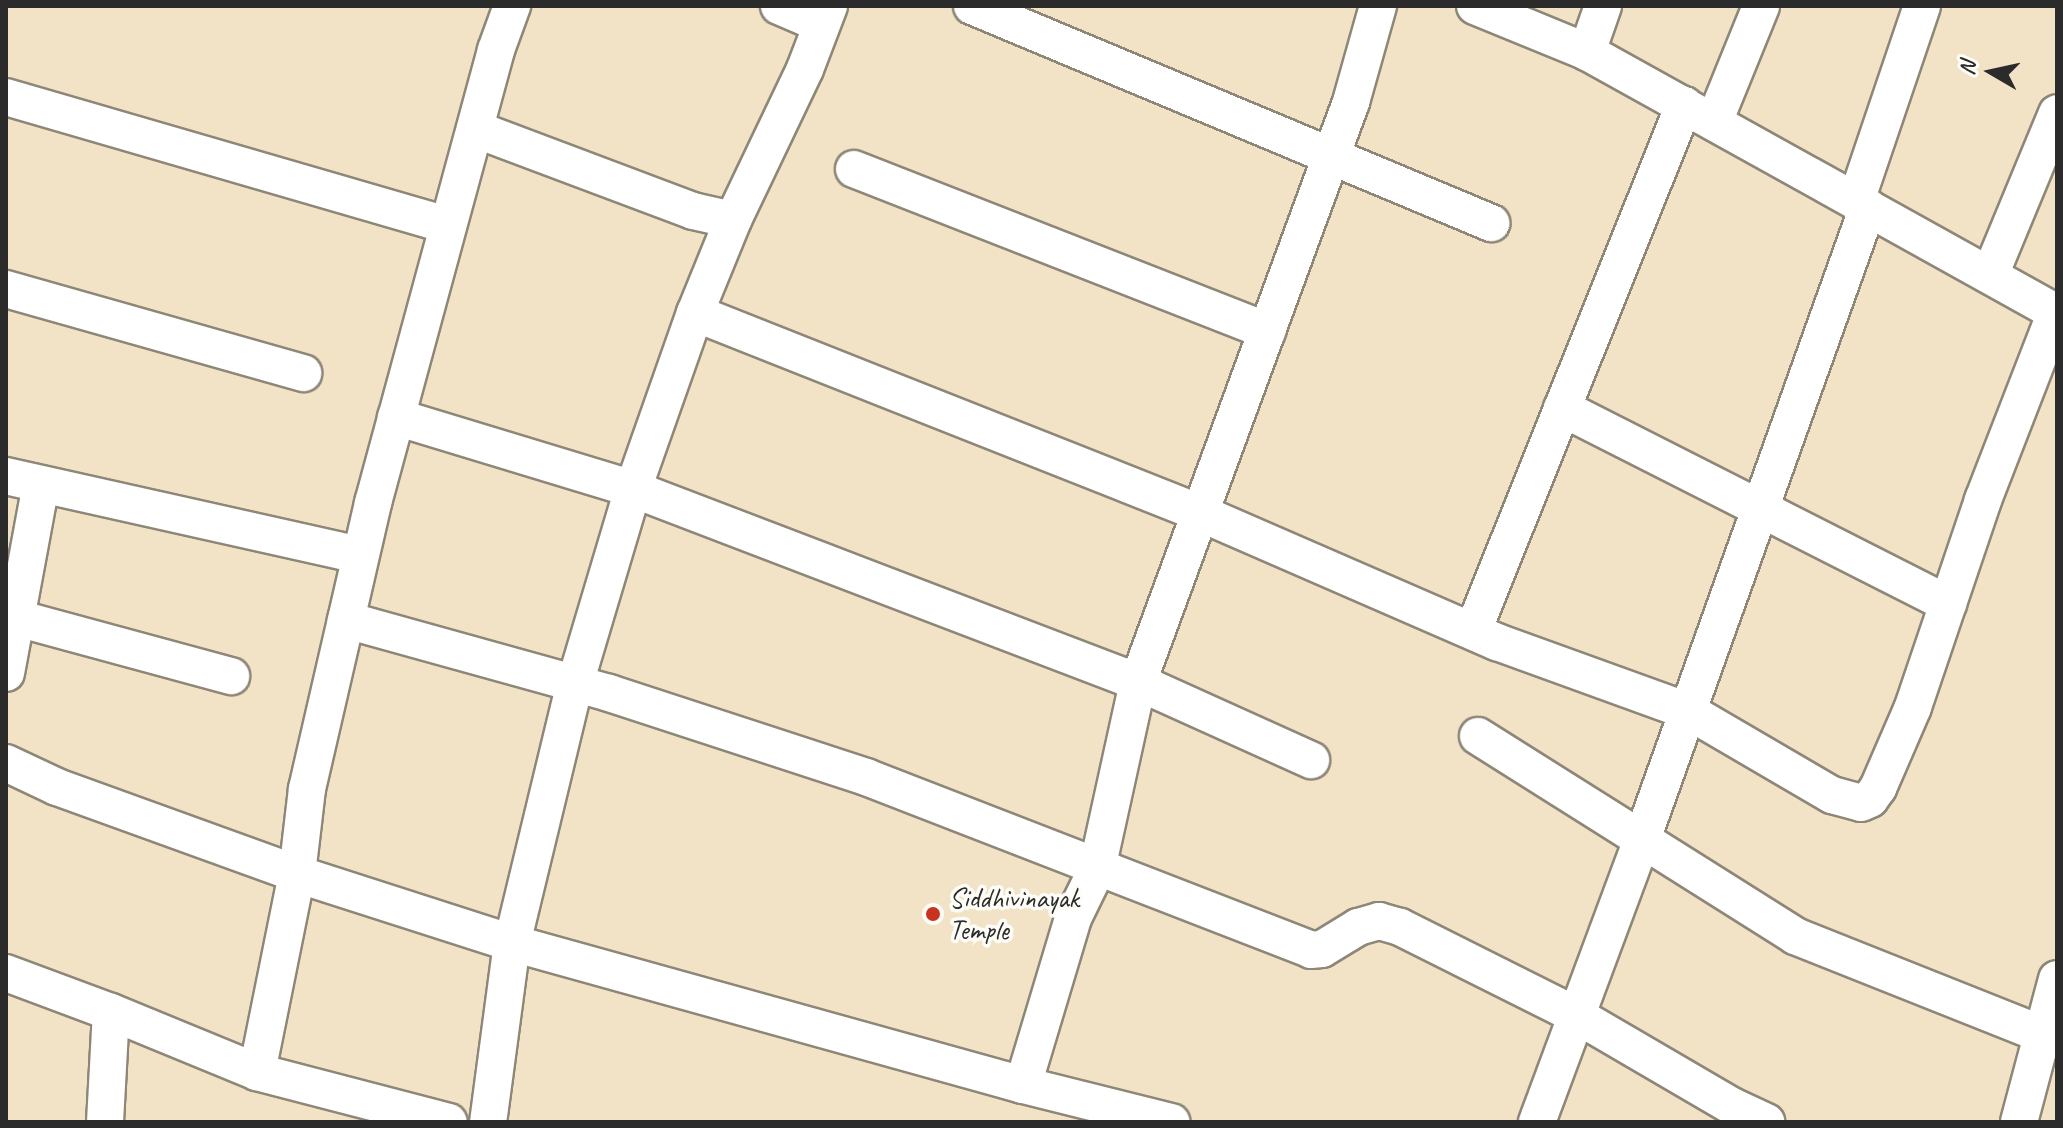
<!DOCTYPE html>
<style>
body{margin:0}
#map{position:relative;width:2063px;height:1128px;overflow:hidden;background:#f2e3c6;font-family:Caveat,sans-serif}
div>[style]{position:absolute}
.roads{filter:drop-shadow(2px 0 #8e8778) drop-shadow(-2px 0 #8e8778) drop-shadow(0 2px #8e8778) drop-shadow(0 -2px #8e8778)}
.minor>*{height:36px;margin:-18px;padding:0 18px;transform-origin:18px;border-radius:18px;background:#fff}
.dots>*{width:22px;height:22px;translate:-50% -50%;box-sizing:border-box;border:4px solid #fdfcf7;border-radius:50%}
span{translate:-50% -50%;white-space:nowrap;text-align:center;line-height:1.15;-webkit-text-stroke:7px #fdfcf7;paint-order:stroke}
.poi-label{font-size:28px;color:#2b2b2b}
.left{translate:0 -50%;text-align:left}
.frame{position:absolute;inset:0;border:8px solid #2b2b2b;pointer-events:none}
.north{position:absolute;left:1951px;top:32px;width:80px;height:80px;-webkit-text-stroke:6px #fdfcf7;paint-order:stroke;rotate:279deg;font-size:22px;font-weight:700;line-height:32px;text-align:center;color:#2b2b2b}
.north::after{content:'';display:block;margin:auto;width:28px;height:36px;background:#2b2b2b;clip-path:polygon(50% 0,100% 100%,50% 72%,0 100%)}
</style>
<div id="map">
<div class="roads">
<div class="minor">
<i style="left:779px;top:6px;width:46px;rotate:23.2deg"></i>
<i style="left:972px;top:6px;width:563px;rotate:22.69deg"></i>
<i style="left:1475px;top:6px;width:121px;rotate:22.3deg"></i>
<i style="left:1603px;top:6px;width:49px;rotate:109.2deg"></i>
<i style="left:1587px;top:52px;width:538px;rotate:29.04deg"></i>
<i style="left:6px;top:97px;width:460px;rotate:16.2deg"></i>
<i style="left:1714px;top:122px;width:125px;rotate:-67.9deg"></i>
<i style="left:475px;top:129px;width:233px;rotate:20.6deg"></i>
<i style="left:693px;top:211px;width:41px;rotate:12.7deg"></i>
<i style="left:733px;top:220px;width:167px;rotate:-64.5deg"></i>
<i style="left:805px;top:69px;width:67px;rotate:-69.1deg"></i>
<i style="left:854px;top:169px;width:444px;rotate:21.4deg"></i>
<i style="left:1856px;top:201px;width:206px;rotate:-71.3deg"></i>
<i style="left:733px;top:220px;width:100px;rotate:112.2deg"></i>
<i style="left:695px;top:313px;width:187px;rotate:109.4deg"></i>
<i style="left:633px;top:489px;width:541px;rotate:20.92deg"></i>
<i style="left:1138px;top:682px;width:190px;rotate:24.3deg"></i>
<i style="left:1990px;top:275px;width:175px;rotate:-67.5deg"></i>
<i style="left:6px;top:289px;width:309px;rotate:15.8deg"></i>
<i style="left:695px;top:313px;width:543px;rotate:21.61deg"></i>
<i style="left:1200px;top:513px;width:324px;rotate:23.5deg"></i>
<i style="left:1497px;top:642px;width:203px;rotate:19.9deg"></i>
<i style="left:1688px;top:711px;width:167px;rotate:30.3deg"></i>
<i style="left:1832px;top:795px;width:30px;rotate:15deg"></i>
<i style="left:1861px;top:803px;width:10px;rotate:-24deg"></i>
<i style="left:1870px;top:799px;width:14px;rotate:-54deg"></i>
<i style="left:1878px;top:788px;width:88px;rotate:-66.6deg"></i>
<i style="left:1913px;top:707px;width:219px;rotate:-71.3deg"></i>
<i style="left:1983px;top:500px;width:202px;rotate:-68.8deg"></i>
<i style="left:1562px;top:408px;width:433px;rotate:26.9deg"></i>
<i style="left:396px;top:417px;width:248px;rotate:16.9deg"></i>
<i style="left:633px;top:489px;width:202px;rotate:106.6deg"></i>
<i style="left:575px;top:683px;width:268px;rotate:103.6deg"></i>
<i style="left:512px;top:943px;width:181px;rotate:97.6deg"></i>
<i style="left:6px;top:476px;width:363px;rotate:12.6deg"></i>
<i style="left:17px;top:618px;width:222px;rotate:15.2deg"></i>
<i style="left:346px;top:620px;width:273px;rotate:15.5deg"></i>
<i style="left:609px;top:693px;width:270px;rotate:18.1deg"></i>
<i style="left:866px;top:777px;width:477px;rotate:21.2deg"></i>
<i style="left:1311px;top:950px;width:11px;rotate:-5deg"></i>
<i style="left:1322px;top:949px;width:42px;rotate:-31.4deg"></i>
<i style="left:1358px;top:927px;width:22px;rotate:-16deg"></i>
<i style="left:1379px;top:921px;width:22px;rotate:16deg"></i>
<i style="left:1400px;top:927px;width:197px;rotate:26.6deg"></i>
<i style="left:1576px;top:1015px;width:181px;rotate:30.3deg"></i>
<i style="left:1732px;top:1106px;width:38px;rotate:25deg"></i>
<i style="left:1473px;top:631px;width:567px;rotate:-68.14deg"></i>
<i style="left:6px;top:673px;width:192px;rotate:-79.5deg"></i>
<i style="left:1478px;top:736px;width:375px;rotate:32.2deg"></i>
<i style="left:1795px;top:936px;width:282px;rotate:21.7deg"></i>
<i style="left:6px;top:763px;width:56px;rotate:25.2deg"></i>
<i style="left:57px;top:787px;width:255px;rotate:19.9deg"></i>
<i style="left:297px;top:874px;width:226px;rotate:17.8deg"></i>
<i style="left:512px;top:943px;width:530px;rotate:15.53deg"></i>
<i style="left:1023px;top:1085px;width:174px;rotate:-73.3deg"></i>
<i style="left:1073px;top:918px;width:55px;rotate:-63.9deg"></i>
<i style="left:1097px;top:869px;width:191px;rotate:-77.6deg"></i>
<i style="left:1138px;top:682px;width:618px;rotate:-69.83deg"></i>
<i style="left:1351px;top:102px;width:100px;rotate:-74.3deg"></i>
<i style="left:6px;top:973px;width:112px;rotate:20.4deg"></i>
<i style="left:257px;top:1072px;width:202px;rotate:-78.6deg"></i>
<i style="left:297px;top:874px;width:86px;rotate:-83.3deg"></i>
<i style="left:307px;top:789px;width:294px;rotate:-77deg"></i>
<i style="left:373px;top:503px;width:469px;rotate:-74.8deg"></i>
<i style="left:496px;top:50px;width:47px;rotate:-70deg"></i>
<i style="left:1023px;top:1085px;width:153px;rotate:14deg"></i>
<i style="left:105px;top:1122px;width:110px;rotate:-86.9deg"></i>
<i style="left:111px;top:1012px;width:158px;rotate:22.3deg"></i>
<i style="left:257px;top:1072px;width:198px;rotate:14.6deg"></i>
<i style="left:1537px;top:1122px;width:299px;rotate:-69.6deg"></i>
<i style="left:1641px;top:842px;width:674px;rotate:-70.33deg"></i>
<i style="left:2019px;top:1122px;width:148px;rotate:-75.1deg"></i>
</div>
</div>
<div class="dots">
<i style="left:933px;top:914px;background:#c8321e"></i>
</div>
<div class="poi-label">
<span class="left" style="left:949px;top:914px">Siddhivinayak<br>Temple</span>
</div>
<div class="frame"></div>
<div class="north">N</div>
</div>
